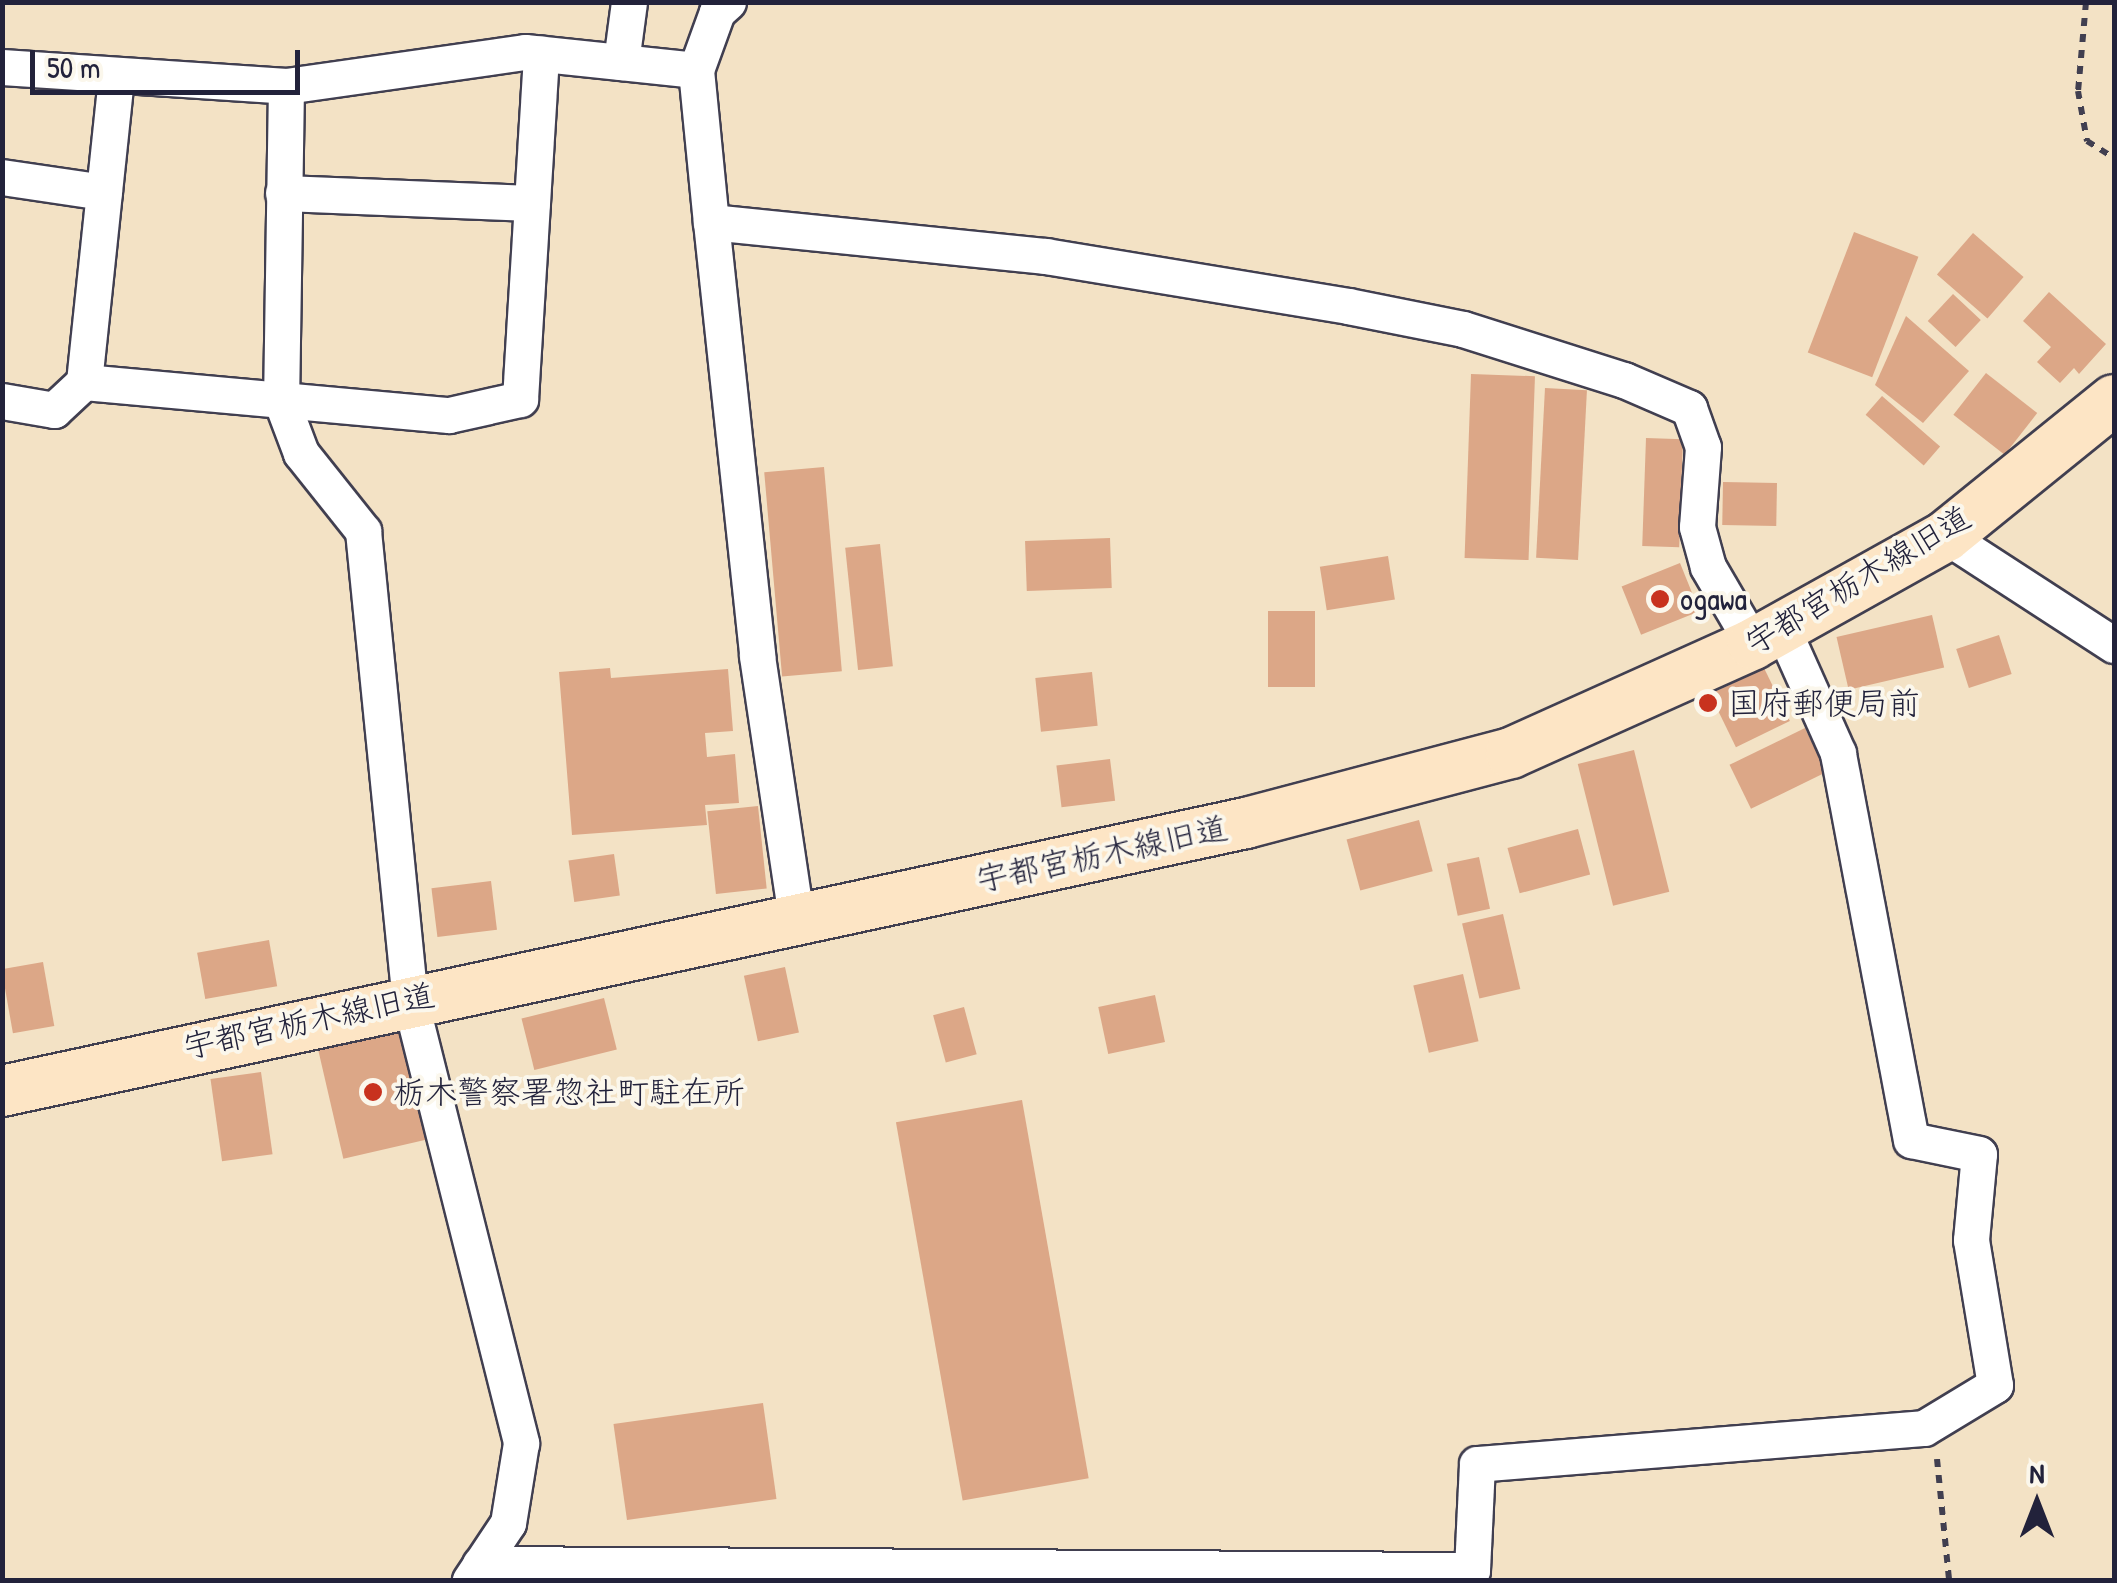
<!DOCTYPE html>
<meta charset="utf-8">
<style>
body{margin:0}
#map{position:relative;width:2117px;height:1583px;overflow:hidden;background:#f3e2c5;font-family:"Patrick Hand","Klee One",sans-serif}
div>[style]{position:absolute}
.building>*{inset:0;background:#dca787;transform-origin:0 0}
.path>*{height:6px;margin-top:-3px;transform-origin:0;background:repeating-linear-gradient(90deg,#413f50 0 8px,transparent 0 16px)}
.roads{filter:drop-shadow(2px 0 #413f50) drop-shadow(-2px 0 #413f50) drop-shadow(0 2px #413f50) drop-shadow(0 -2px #413f50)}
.street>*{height:35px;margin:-17.5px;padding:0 17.5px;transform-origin:17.5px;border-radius:17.5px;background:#fff}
.secondary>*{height:50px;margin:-25px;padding:0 25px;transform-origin:25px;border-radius:25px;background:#fde5c5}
.dots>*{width:28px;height:28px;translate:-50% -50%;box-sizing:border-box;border:5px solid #fbf7ec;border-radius:50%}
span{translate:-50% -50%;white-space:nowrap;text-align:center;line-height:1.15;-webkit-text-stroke:8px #fbf7ec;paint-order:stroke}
.street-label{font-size:32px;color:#22223b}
.poi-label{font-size:32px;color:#22223b}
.left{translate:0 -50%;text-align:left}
.frame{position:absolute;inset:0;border:5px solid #22223b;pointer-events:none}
.north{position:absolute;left:1987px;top:1453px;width:100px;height:100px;-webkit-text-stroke:8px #fbf7ec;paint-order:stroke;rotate:0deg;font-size:28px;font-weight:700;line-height:40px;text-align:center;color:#22223b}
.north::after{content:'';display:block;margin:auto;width:35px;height:45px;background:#22223b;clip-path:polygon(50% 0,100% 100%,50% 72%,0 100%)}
.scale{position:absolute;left:30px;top:50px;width:270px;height:45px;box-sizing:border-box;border:5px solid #22223b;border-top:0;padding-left:12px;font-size:30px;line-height:35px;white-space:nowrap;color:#22223b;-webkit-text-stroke:8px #fbf7ec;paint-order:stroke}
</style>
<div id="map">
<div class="building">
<i style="left:1854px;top:232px;width:69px;height:129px;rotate:21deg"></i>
<i style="left:1973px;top:233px;width:67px;height:55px;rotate:41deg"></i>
<i style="clip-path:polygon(2049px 292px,2106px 344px,2079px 374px,2074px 368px,2060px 383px,2037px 362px,2051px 347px,2023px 321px)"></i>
<i style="left:1953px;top:294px;width:38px;height:37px;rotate:43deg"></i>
<i style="clip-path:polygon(1906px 316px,1969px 371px,1923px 423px,1875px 385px)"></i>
<i style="left:1986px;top:373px;width:65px;height:53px;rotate:38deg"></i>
<i style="left:1471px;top:374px;width:64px;height:184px;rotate:2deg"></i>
<i style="left:1545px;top:388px;width:42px;height:170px;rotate:3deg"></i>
<i style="left:1882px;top:396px;width:77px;height:25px;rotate:41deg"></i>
<i style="left:1646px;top:438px;width:37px;height:108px;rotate:2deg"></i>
<i style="left:824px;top:467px;width:205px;height:60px;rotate:85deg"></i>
<i style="left:1723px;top:482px;width:54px;height:43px;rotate:1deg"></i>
<i style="left:1110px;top:538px;width:50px;height:85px;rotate:88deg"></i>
<i style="left:880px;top:544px;width:123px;height:35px;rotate:84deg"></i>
<i style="left:1388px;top:556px;width:44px;height:69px;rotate:81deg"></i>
<i style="left:1680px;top:563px;width:52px;height:63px;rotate:68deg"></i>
<i style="left:1268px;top:611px;width:47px;height:76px"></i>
<i style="left:1932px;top:615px;width:54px;height:98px;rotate:77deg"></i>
<i style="left:1999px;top:635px;width:41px;height:45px;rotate:72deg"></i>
<i style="clip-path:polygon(610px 668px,611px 678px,728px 669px,733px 731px,705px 733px,707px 757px,735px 754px,739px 803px,705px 805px,707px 825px,572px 835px,559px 672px)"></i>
<i style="left:1764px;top:668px;width:59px;height:60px;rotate:64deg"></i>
<i style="left:1092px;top:672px;width:54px;height:57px;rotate:84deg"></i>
<i style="left:1805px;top:728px;width:49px;height:84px;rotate:64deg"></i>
<i style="left:1634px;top:750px;width:146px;height:58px;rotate:76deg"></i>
<i style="left:1110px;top:759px;width:42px;height:54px;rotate:83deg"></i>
<i style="left:758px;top:806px;width:83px;height:51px;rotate:84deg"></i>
<i style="left:1419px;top:820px;width:53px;height:75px;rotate:75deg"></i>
<i style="left:1578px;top:829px;width:47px;height:73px;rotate:75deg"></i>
<i style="left:614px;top:854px;width:42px;height:46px;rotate:82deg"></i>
<i style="left:1479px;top:857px;width:53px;height:33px;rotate:78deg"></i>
<i style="left:491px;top:881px;width:49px;height:60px;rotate:83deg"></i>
<i style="left:1503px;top:914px;width:77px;height:42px;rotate:77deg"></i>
<i style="left:269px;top:940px;width:47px;height:73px;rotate:80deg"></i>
<i style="left:43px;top:962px;width:65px;height:42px;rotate:80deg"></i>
<i style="left:785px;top:967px;width:67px;height:42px;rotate:78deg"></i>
<i style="left:1463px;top:974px;width:69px;height:51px;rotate:77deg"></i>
<i style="left:1155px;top:995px;width:48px;height:58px;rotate:78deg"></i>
<i style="left:604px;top:998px;width:53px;height:85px;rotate:76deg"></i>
<i style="left:964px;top:1007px;width:49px;height:32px;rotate:75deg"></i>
<i style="left:403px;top:1026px;width:116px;height:88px;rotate:77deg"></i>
<i style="left:261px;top:1072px;width:83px;height:51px;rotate:82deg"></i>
<i style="left:1022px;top:1100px;width:384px;height:128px;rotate:80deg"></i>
<i style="left:763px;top:1403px;width:97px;height:151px;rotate:82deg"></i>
</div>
<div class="path">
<i style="left:2086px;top:2px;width:89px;rotate:95.1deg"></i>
<i style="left:2078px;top:91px;width:51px;rotate:79.8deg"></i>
<i style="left:2087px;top:141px;width:32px;rotate:32deg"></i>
<i style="left:1937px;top:1459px;width:122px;rotate:84.3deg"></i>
</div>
<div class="roads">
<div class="street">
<i style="left:728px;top:2px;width:15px;rotate:138deg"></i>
<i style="left:717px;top:12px;width:62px;rotate:109.9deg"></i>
<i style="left:696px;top:70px;width:153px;rotate:84.4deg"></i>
<i style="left:711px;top:222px;width:337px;rotate:5.8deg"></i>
<i style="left:1046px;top:256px;width:306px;rotate:9.4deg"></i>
<i style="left:1348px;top:306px;width:117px;rotate:11.3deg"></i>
<i style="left:1463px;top:329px;width:169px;rotate:17.6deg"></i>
<i style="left:1624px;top:380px;width:71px;rotate:23.3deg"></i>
<i style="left:1689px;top:408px;width:41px;rotate:70.3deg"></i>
<i style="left:1703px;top:447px;width:80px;rotate:94.3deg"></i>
<i style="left:1697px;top:527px;width:41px;rotate:74.6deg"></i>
<i style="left:1708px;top:567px;width:89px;rotate:59.7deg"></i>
<i style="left:621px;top:62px;width:61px;rotate:-82.4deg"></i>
<i style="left:2px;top:67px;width:285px;rotate:3.8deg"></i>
<i style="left:286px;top:86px;width:241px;rotate:-8.1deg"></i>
<i style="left:525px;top:52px;width:172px;rotate:6deg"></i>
<i style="left:286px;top:86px;width:314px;rotate:90.9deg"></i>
<i style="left:281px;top:400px;width:57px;rotate:69.3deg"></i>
<i style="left:301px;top:453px;width:100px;rotate:51.5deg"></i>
<i style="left:363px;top:531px;width:471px;rotate:84.3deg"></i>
<i style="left:410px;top:1000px;width:457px;rotate:75.9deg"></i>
<i style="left:521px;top:1443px;width:81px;rotate:99.2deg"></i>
<i style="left:508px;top:1523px;width:69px;rotate:123.7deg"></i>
<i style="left:2px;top:177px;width:103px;rotate:8.4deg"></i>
<i style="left:283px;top:193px;width:249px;rotate:2.3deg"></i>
<i style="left:711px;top:222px;width:436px;rotate:83.9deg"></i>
<i style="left:757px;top:656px;width:265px;rotate:81.5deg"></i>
<i style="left:84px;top:382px;width:366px;rotate:5.2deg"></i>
<i style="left:449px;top:415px;width:73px;rotate:-12.7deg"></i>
<i style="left:520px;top:399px;width:346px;rotate:-86.5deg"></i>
<i style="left:2px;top:401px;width:53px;rotate:9.8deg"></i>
<i style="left:54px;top:410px;width:41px;rotate:-43deg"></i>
<i style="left:84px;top:382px;width:305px;rotate:-84deg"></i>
<i style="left:1946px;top:536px;width:200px;rotate:33deg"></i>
<i style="left:480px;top:1564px;width:992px;rotate:0.35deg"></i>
<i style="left:1472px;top:1570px;width:106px;rotate:-87.3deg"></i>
<i style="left:1477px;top:1464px;width:448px;rotate:-4.6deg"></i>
<i style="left:1924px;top:1428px;width:83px;rotate:-31.2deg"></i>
<i style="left:1995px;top:1385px;width:147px;rotate:-99.4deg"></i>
<i style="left:1971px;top:1240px;width:86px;rotate:-84.7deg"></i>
<i style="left:1979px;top:1154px;width:69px;rotate:-168.4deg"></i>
<i style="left:1911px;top:1140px;width:394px;rotate:-100.7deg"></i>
<i style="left:1838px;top:753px;width:137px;rotate:-114.1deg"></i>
</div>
<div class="secondary">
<i style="left:2px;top:1091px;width:1273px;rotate:-12.16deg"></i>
<i style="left:1246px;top:823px;width:274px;rotate:-14.8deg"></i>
<i style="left:1511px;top:753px;width:265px;rotate:-24.2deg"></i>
<i style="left:1753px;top:644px;width:221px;rotate:-29.2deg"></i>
<i style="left:1946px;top:536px;width:216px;rotate:-39deg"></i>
</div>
</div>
<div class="dots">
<i style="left:1660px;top:599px;background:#c8321e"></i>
<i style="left:1708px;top:703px;background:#c8321e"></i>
<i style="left:373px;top:1092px;background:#c8321e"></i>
</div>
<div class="street-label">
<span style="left:1858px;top:580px;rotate:-31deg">宇都宮栃木線旧道</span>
<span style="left:1102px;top:854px;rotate:-12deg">宇都宮栃木線旧道</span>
<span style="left:309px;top:1021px;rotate:-12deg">宇都宮栃木線旧道</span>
</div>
<div class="poi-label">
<span class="left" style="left:1680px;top:599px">ogawa</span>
<span class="left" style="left:1728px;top:703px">国府郵便局前</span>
<span class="left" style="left:393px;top:1092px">栃木警察署惣社町駐在所</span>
</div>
<div class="frame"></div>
<div class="north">N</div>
<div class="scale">50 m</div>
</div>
